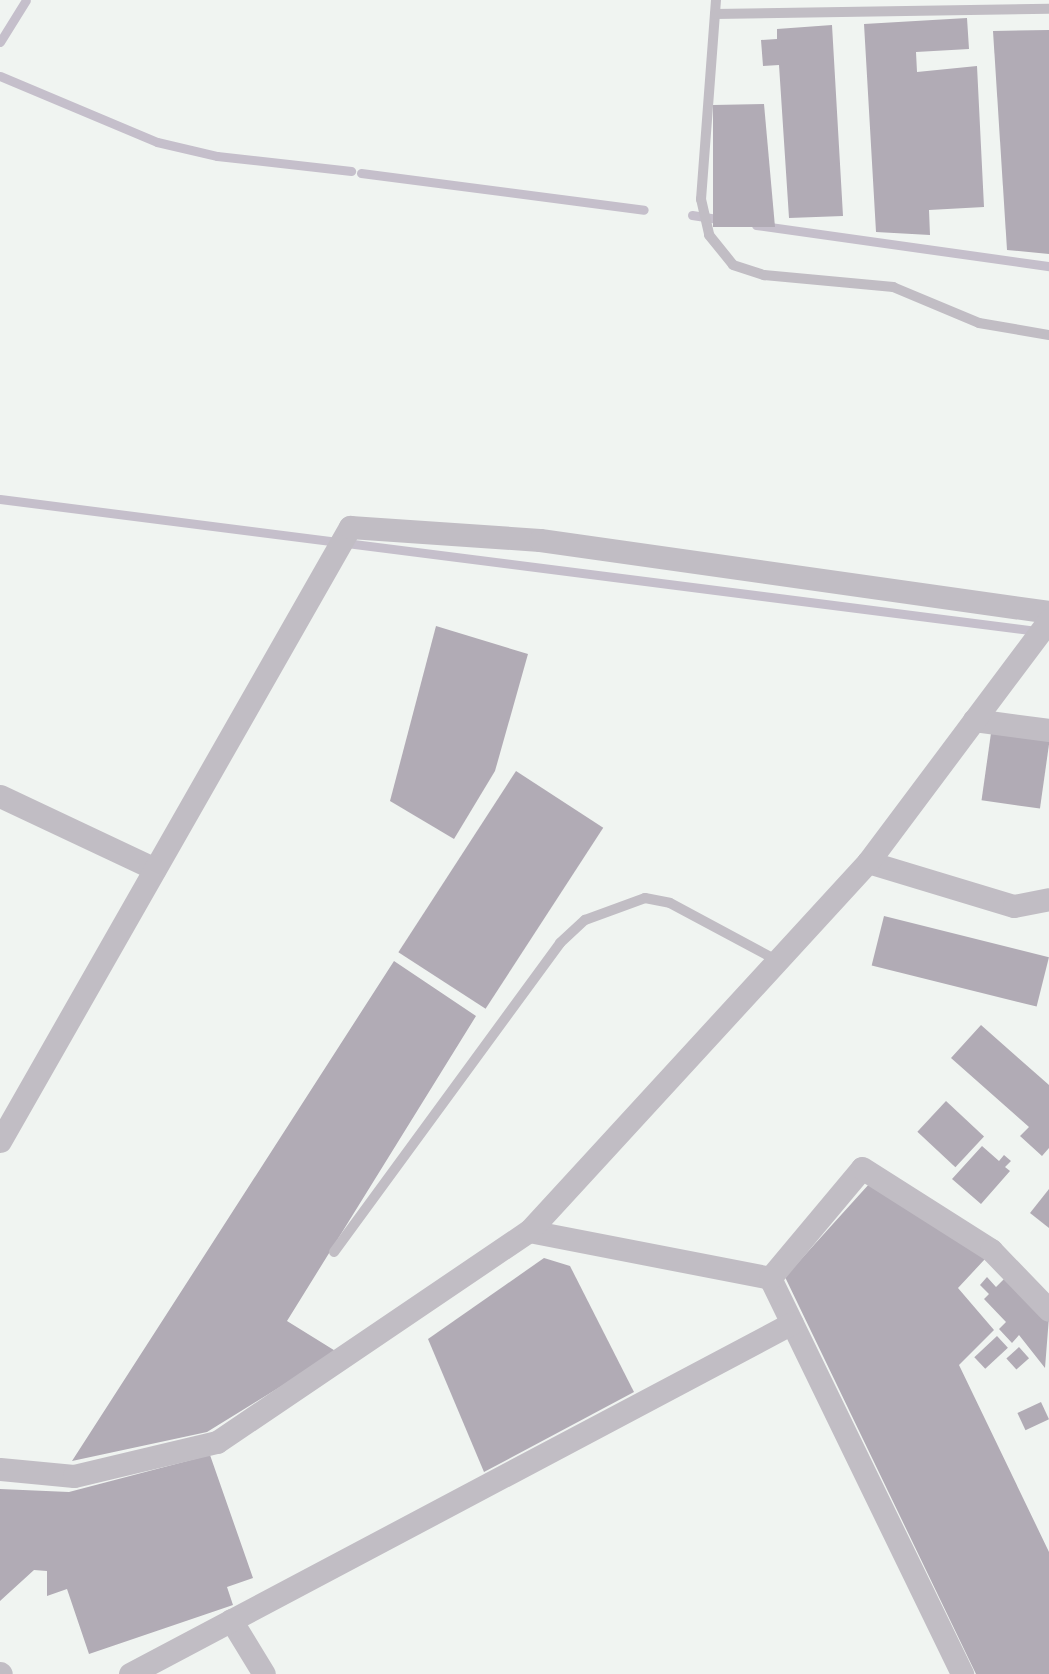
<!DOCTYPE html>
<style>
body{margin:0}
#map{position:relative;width:1049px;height:1674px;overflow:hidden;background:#f0f4f1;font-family:"Nunito Sans",sans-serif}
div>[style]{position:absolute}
.stream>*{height:9px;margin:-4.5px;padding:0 4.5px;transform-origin:4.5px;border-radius:4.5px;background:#c5bfcb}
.building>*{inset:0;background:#b1abb5;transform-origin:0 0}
.service>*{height:10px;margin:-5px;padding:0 5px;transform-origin:5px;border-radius:5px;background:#c1bdc4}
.minor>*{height:23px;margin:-11.5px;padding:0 11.5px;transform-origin:11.5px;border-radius:11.5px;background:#c1bdc4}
span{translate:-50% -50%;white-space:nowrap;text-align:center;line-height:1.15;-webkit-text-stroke:7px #fff;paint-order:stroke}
</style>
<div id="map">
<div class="stream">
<i style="left:0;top:42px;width:49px;rotate:-58.2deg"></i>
<i style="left:0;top:76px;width:170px;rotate:22.8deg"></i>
<i style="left:157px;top:142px;width:62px;rotate:13.1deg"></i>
<i style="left:217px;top:156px;width:135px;rotate:6.4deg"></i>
<i style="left:361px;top:173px;width:285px;rotate:7.4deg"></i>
<i style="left:692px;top:215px;width:33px;rotate:9deg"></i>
<i style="left:756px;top:225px;width:296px;rotate:8deg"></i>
<i style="left:0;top:499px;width:1045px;rotate:7.25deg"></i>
</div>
<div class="building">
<i style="clip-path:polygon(967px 18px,969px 49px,916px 52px,917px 72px,977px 66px,984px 207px,929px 210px,930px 235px,876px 232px,864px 24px)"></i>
<i style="clip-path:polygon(832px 25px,843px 216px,789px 218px,779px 65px,763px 66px,761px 40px,777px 39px,777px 29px)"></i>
<i style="clip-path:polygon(1049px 30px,1049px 254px,1007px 250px,993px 31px)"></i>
<i style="clip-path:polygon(764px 104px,775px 227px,713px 227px,713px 105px)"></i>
<i style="clip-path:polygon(436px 626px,528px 654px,495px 771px,454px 839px,390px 801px)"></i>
<i style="left:991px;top:733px;width:59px;height:68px;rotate:8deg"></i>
<i style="left:516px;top:771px;width:104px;height:216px;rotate:33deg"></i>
<i style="left:884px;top:916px;width:170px;height:51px;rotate:14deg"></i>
<i style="clip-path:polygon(394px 961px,476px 1016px,287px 1321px,337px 1352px,207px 1432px,72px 1461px)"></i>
<i style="clip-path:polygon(981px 1025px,1049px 1085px,1049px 1148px,1042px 1156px,1020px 1136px,1029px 1127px,951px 1058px)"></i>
<i style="left:946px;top:1101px;width:52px;height:42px;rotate:43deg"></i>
<i style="clip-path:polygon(982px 1146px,999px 1161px,1004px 1155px,1011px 1161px,1005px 1167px,1010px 1171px,981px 1204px,952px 1179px)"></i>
<i style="clip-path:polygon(870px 1183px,985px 1259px,958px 1288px,994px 1330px,959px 1365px,1049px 1552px,1049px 1674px,976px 1674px,785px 1277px)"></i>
<i style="clip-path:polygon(1049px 1189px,1049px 1228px,1030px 1213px)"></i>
<i style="clip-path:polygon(544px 1258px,570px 1266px,634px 1392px,484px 1472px,428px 1339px)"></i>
<i style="clip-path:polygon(1007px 1276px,1049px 1317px,1045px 1368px,1019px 1335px,1012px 1343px,999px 1329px,1006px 1322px,984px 1299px,989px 1294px,980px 1285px,987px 1277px,996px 1287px)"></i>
<i style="left:997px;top:1336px;width:16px;height:31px;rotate:47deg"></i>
<i style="left:1019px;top:1347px;width:15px;height:17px;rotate:48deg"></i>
<i style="left:1041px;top:1402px;width:19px;height:26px;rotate:65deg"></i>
<i style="clip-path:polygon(210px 1455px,253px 1578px,227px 1587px,233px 1605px,89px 1654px,67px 1589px,47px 1596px,47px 1571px,34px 1570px,0 1601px,0 1489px,69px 1492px)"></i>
</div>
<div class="service">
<i style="left:716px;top:0;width:200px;rotate:94.3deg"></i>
<i style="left:701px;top:199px;width:37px;rotate:77deg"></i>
<i style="left:709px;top:235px;width:38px;rotate:51deg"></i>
<i style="left:733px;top:265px;width:33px;rotate:18deg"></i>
<i style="left:764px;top:275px;width:130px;rotate:5.3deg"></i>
<i style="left:893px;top:287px;width:93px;rotate:22.7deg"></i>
<i style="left:979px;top:323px;width:71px;rotate:9.7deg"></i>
<i style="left:715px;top:14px;width:334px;rotate:-0.9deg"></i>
<i style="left:334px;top:1252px;width:383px;rotate:-53.8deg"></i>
<i style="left:560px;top:943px;width:34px;rotate:-43deg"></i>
<i style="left:585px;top:920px;width:64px;rotate:-20.1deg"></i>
<i style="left:645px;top:898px;width:25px;rotate:11deg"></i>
<i style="left:670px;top:903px;width:123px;rotate:28.2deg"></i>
</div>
<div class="minor">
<i style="left:974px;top:720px;width:76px;rotate:7.6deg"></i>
<i style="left:0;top:796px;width:171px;rotate:25.2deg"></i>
<i style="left:868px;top:862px;width:152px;rotate:16.8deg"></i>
<i style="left:1014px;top:906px;width:36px;rotate:-11deg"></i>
<i style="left:0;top:1141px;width:707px;rotate:-60.32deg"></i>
<i style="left:350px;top:527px;width:190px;rotate:3.9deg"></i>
<i style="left:540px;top:540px;width:514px;rotate:8.05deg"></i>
<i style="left:529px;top:1231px;width:246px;rotate:11deg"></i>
<i style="left:770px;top:1278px;width:440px;rotate:64.1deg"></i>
<i style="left:770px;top:1278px;width:143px;rotate:-50.1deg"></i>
<i style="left:862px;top:1168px;width:153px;rotate:32.4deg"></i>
<i style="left:991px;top:1250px;width:83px;rotate:46deg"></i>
<i style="left:0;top:1469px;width:74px;rotate:5.4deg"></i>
<i style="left:74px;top:1476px;width:147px;rotate:-13.4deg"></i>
<i style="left:217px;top:1442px;width:377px;rotate:-34.1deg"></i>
<i style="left:529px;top:1231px;width:501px;rotate:-47.43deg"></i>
<i style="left:868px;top:862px;width:302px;rotate:-53.2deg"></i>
<i style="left:231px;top:1620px;width:63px;rotate:58.6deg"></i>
<i style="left:0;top:1673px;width:1px;rotate:45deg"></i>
<i style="left:130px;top:1674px;width:749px;rotate:-27.93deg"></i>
</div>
</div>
